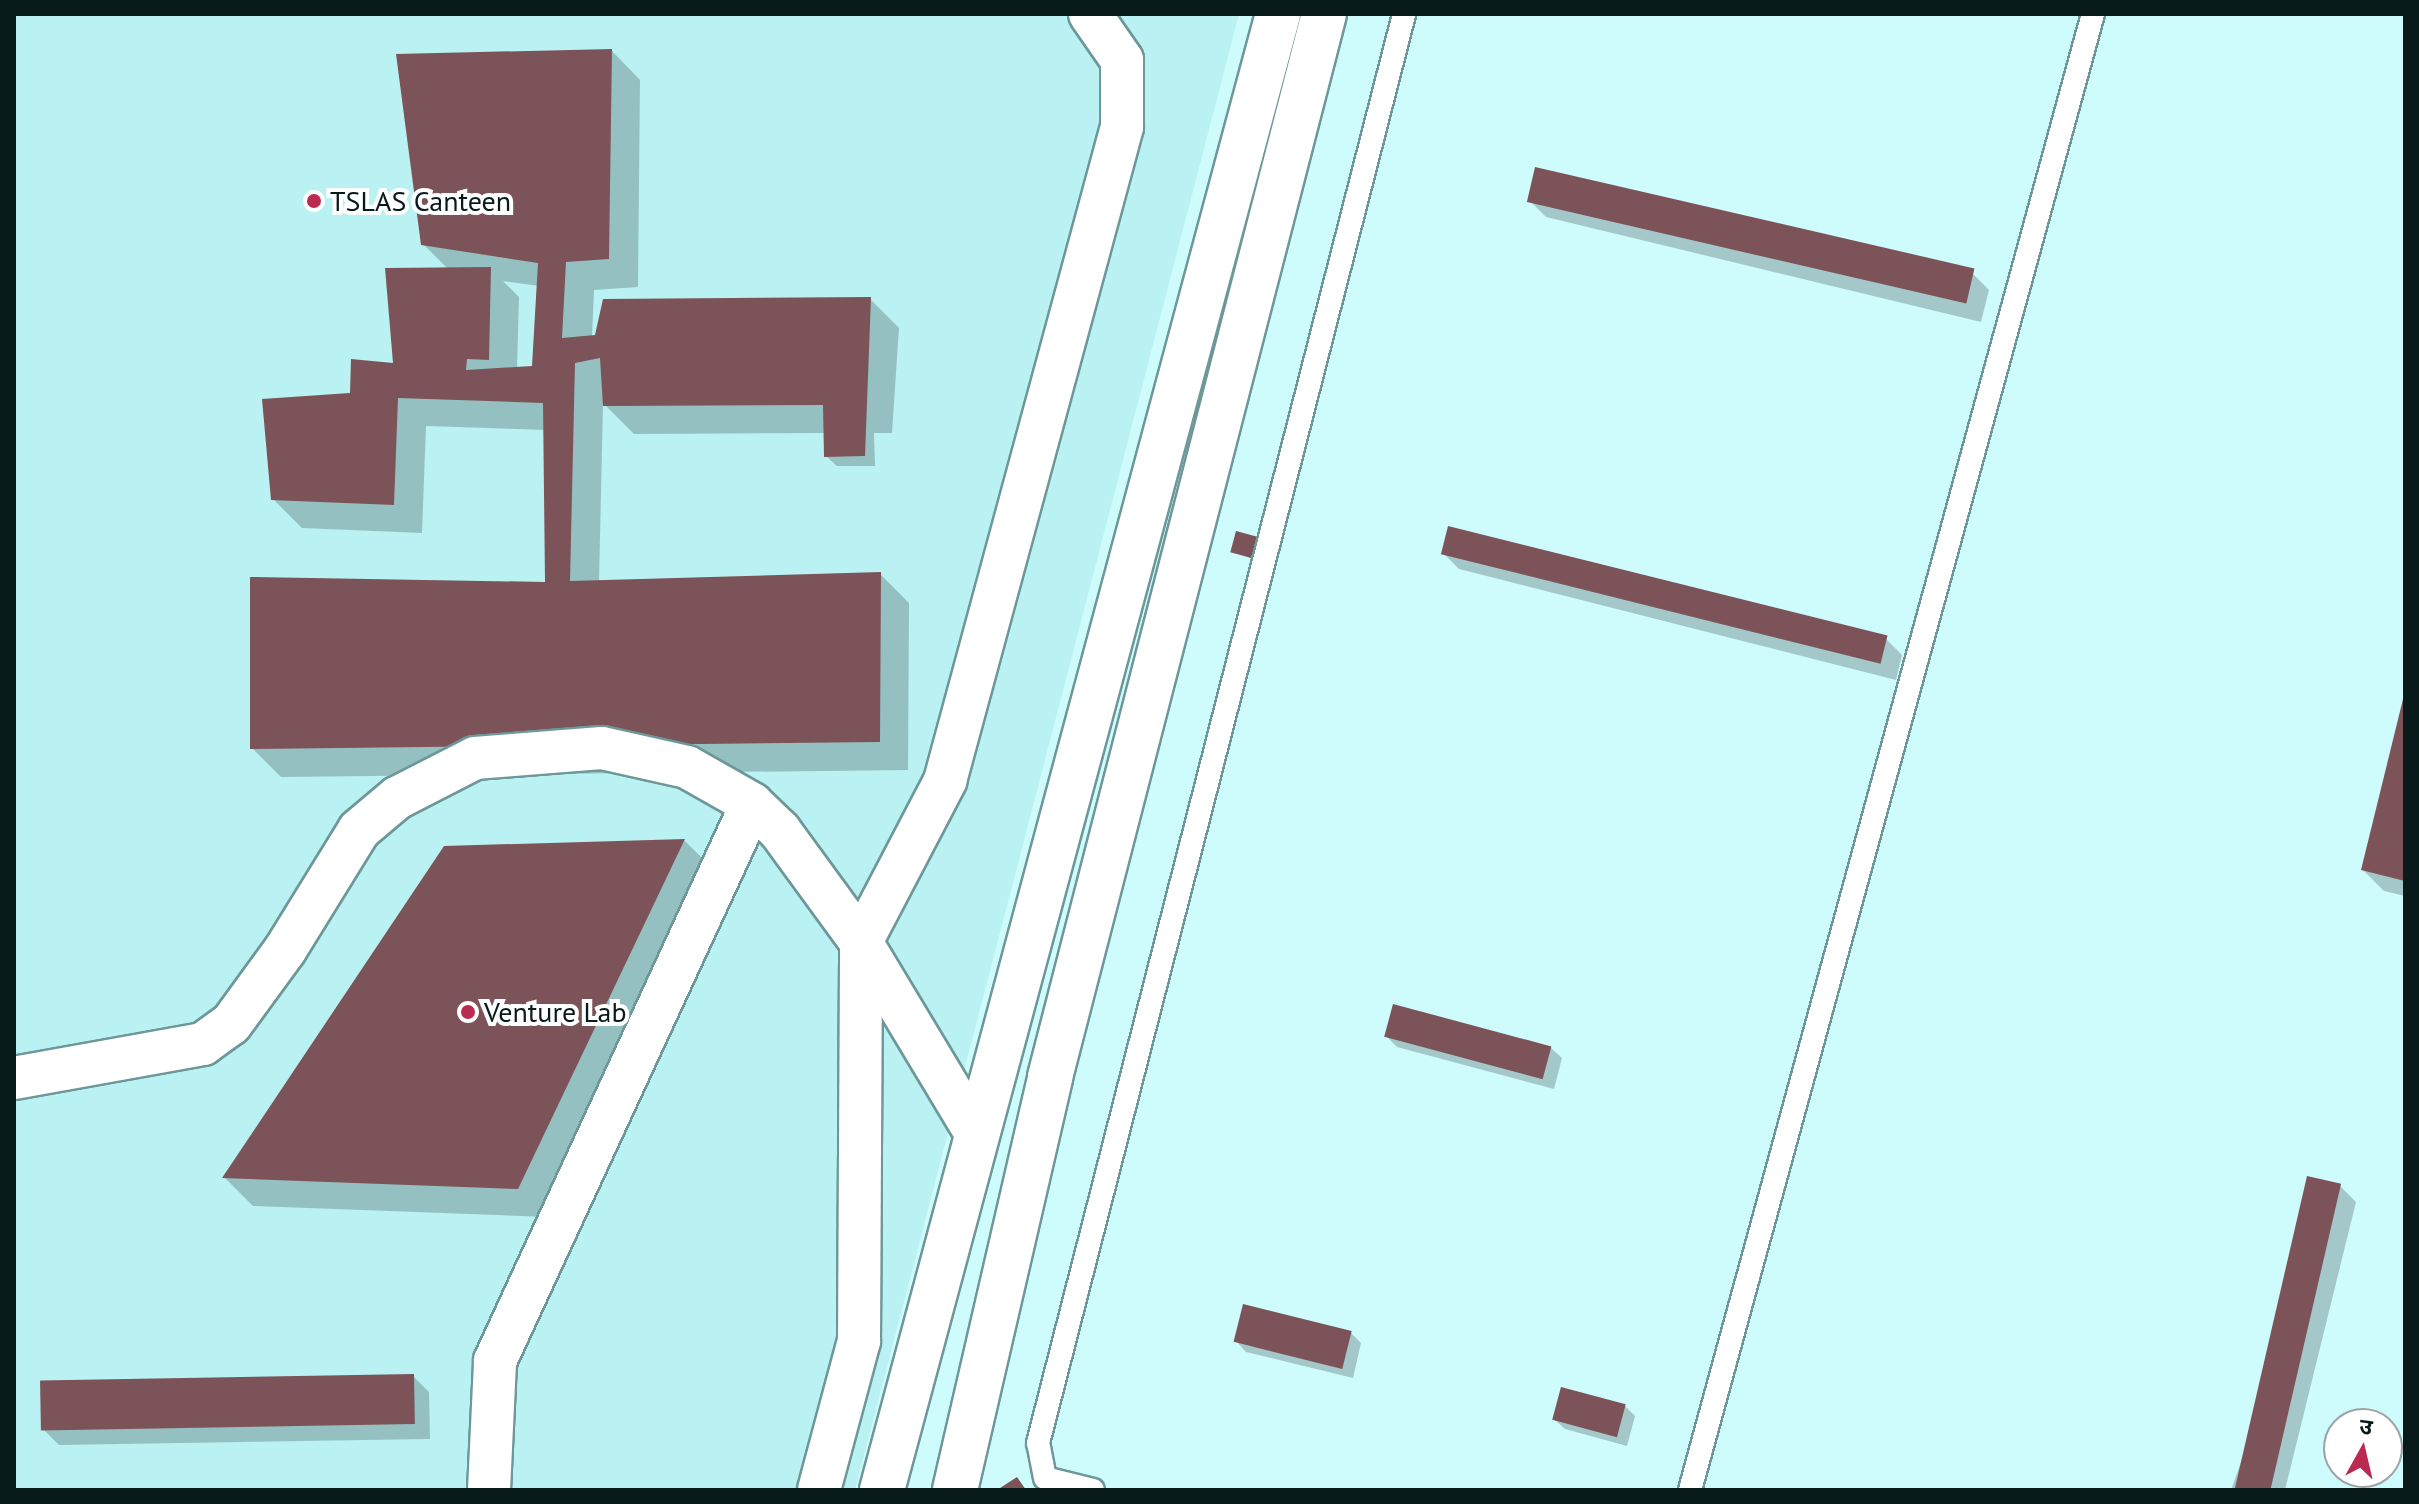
<!DOCTYPE html>
<meta charset="utf-8">
<style>
body{margin:0}
#map{position:relative;width:2419px;height:1504px;overflow:hidden;background:#cefbfc;font-family:"PT Sans","Noto Sans Devanagari",sans-serif}
div>[style]{position:absolute}
.built>*{inset:0;background:#baf1f2}
.shadow>*{inset:0;background:#0003}
.building>*{inset:0;background:#7c5358;transform-origin:0 0}
.roads{filter:drop-shadow(2px 0 #6d9798) drop-shadow(-2px 0 #6d9798) drop-shadow(0 2px #6d9798) drop-shadow(0 -2px #6d9798)}
.lane>*{height:22px;margin:-11px;padding:0 11px;transform-origin:11px;border-radius:11px;background:#fff}
.street>*{height:42px;margin:-21px;padding:0 21px;transform-origin:21px;border-radius:21px;background:#fff}
.secondary>*{height:44px;margin:-22px;padding:0 22px;transform-origin:22px;border-radius:22px;background:#fff}
.dots>*{width:22px;height:22px;translate:-50% -50%;box-sizing:border-box;border:4px solid #fff;border-radius:50%}
span{translate:-50% -50%;white-space:nowrap;text-align:center;line-height:1.15;-webkit-text-stroke:8px #fff;paint-order:stroke}
.poi-label{font-size:28px;color:#091a1b}
.left{translate:0 -50%;text-align:left}
.frame{position:absolute;inset:0;border:16px solid #091a1b;pointer-events:none}
.north{position:absolute;left:2323px;top:1408px;width:80px;height:80px;box-sizing:border-box;background:#fff;border:2px solid #9da3a4;border-radius:50%;rotate:8deg;font-size:22px;font-weight:700;line-height:32px;text-align:center;color:#091a1b}
.north::after{content:'';display:block;margin:auto;width:28px;height:36px;background:#ba2a51;clip-path:polygon(50% 0,100% 100%,50% 72%,0 100%)}
</style>
<div id="map">
<div class="built">
<i style="clip-path:polygon(14px 14px,1239px 14px,855px 1490px,14px 1490px)"></i>
</div>
<div class="shadow">
<i style="clip-path:polygon(evenodd,612px 51px,640px 80px,638px 287px,594px 290px,592px 337px,870px 299px,899px 328px,892px 433px,874px 433px,875px 466px,837px 466px,826px 456px,826px 433px,634px 434px,603px 403px,599px 582px,880px 574px,909px 603px,908px 770px,281px 777px,252px 748px,547px 584px,546px 430px,426px 426px,422px 533px,302px 528px,273px 499px,352px 395px,395px 365px,448px 269px,423px 244px,612px 51px,503px 281px,539px 286px,533px 368px,517px 369px,519px 297px,503px 281px)"></i>
<i style="clip-path:polygon(1530px 201px,1973px 274px,1989px 290px,1981px 322px,1546px 217px)"></i>
<i style="clip-path:polygon(1238px 534px,1262px 563px,1234px 552px)"></i>
<i style="clip-path:polygon(1443px 553px,1886px 639px,1902px 655px,1896px 680px,1459px 569px)"></i>
<i style="clip-path:polygon(2405px 699px,2405px 896px,2384px 891px,2363px 870px)"></i>
<i style="clip-path:polygon(685px 841px,713px 869px,547px 1217px,253px 1206px,225px 1178px,445px 848px)"></i>
<i style="clip-path:polygon(1387px 1037px,1551px 1048px,1562px 1058px,1554px 1089px,1397px 1047px)"></i>
<i style="clip-path:polygon(2340px 1186px,2356px 1202px,2285px 1490px,2231px 1490px)"></i>
<i style="clip-path:polygon(1351px 1333px,1361px 1343px,1353px 1378px,1246px 1352px,1236px 1341px)"></i>
<i style="clip-path:polygon(413px 1376px,429px 1392px,430px 1439px,59px 1445px,43px 1429px)"></i>
<i style="clip-path:polygon(1625px 1406px,1635px 1416px,1627px 1446px,1565px 1429px,1554px 1419px)"></i>
</div>
<div class="building">
<i style="clip-path:polygon(612px 49px,609px 259px,566px 262px,562px 338px,595px 335px,603px 299px,871px 297px,865px 456px,824px 457px,823px 405px,603px 406px,600px 358px,575px 363px,570px 581px,881px 572px,880px 742px,250px 749px,250px 577px,545px 582px,543px 403px,398px 398px,394px 505px,271px 500px,262px 399px,350px 393px,351px 359px,393px 363px,385px 268px,491px 267px,489px 360px,467px 359px,466px 370px,532px 366px,538px 263px,421px 245px,396px 54px)"></i>
<i style="left:1535px;top:167px;width:451px;height:36px;rotate:13deg"></i>
<i style="left:1448px;top:526px;width:453px;height:29px;rotate:14deg"></i>
<i style="left:1236px;top:531px;width:28px;height:22px;rotate:15deg"></i>
<i style="clip-path:polygon(2404px 695px,2405px 695px,2405px 881px,2361px 870px)"></i>
<i style="clip-path:polygon(685px 839px,518px 1189px,222px 1178px,444px 846px)"></i>
<i style="left:1393px;top:1004px;width:164px;height:34px;rotate:15deg"></i>
<i style="left:2307px;top:1176px;width:35px;height:324px;rotate:13deg"></i>
<i style="left:1243px;top:1304px;width:112px;height:39px;rotate:14deg"></i>
<i style="left:414px;top:1374px;width:50px;height:374px;rotate:89deg"></i>
<i style="left:1561px;top:1387px;width:67px;height:34px;rotate:15deg"></i>
<i style="clip-path:polygon(1017px 1477px,1026px 1490px,997px 1490px)"></i>
</div>
<div class="roads">
<div class="lane">
<i style="left:1093px;top:1490px;width:49px;rotate:-166deg"></i>
<i style="left:1045px;top:1478px;width:36px;rotate:-101deg"></i>
<i style="left:1038px;top:1443px;width:1475px;rotate:-75.63deg"></i>
<i style="left:1690px;top:1490px;width:1530px;rotate:-74.73deg"></i>
</div>
<div class="street">
<i style="left:14px;top:1078px;width:192px;rotate:-10.2deg"></i>
<i style="left:203px;top:1044px;width:34px;rotate:-36deg"></i>
<i style="left:231px;top:1024px;width:92px;rotate:-53.9deg"></i>
<i style="left:285px;top:950px;width:141px;rotate:-58.3deg"></i>
<i style="left:359px;top:830px;width:50px;rotate:-40.1deg"></i>
<i style="left:397px;top:798px;width:88px;rotate:-27.1deg"></i>
<i style="left:475px;top:758px;width:127px;rotate:-4.5deg"></i>
<i style="left:602px;top:748px;width:87px;rotate:12.6deg"></i>
<i style="left:687px;top:767px;width:75px;rotate:29.6deg"></i>
<i style="left:752px;top:804px;width:39px;rotate:44deg"></i>
<i style="left:780px;top:831px;width:137px;rotate:53.9deg"></i>
<i style="left:861px;top:942px;width:222px;rotate:59deg"></i>
<i style="left:489px;top:1490px;width:129px;rotate:-87.3deg"></i>
<i style="left:495px;top:1361px;width:613px;rotate:-65.23deg"></i>
<i style="left:819px;top:1490px;width:154px;rotate:-75deg"></i>
<i style="left:859px;top:1341px;width:399px;rotate:-89.7deg"></i>
<i style="left:861px;top:942px;width:182px;rotate:-62.4deg"></i>
<i style="left:945px;top:781px;width:678px;rotate:-74.86deg"></i>
<i style="left:1122px;top:127px;width:67px;rotate:-90deg"></i>
<i style="left:1122px;top:60px;width:56px;rotate:-124.8deg"></i>
</div>
<div class="secondary">
<i style="left:882px;top:1490px;width:1528px;rotate:-74.98deg"></i>
<i style="left:955px;top:1490px;width:424px;rotate:-77deg"></i>
<i style="left:1050px;top:1077px;width:1098px;rotate:-75.55deg"></i>
</div>
</div>
<div class="dots">
<i style="left:314px;top:201px;background:#ba2a51"></i>
<i style="left:468px;top:1012px;background:#ba2a51"></i>
</div>
<div class="poi-label">
<span class="left" style="left:330px;top:201px">TSLAS Canteen</span>
<span class="left" style="left:484px;top:1012px">Venture Lab</span>
</div>
<div class="frame"></div>
<div class="north">उ</div>
</div>
